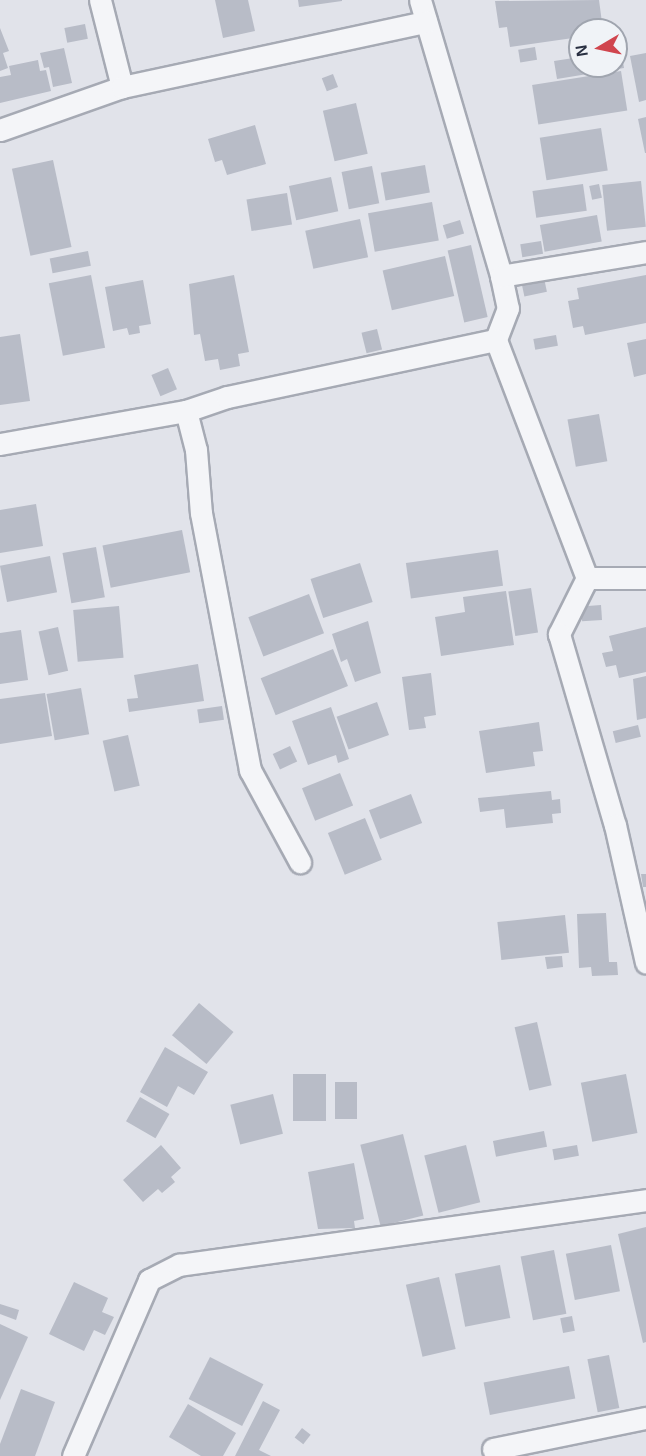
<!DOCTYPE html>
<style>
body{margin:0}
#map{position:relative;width:646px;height:1456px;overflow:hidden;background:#e1e3ea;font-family:Helvetica,sans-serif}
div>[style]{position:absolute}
.building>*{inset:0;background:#b8bcc7;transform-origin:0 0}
.roads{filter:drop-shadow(2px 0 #a6aab4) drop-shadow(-2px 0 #a6aab4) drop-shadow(0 2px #a6aab4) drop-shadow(0 -2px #a6aab4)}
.street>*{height:21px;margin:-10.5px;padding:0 10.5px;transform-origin:10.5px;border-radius:10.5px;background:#f4f5f8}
span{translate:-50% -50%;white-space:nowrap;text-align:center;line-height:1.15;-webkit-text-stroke:4.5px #f0f3f7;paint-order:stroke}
.north{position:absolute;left:568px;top:18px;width:60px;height:60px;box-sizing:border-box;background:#f0f3f7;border:2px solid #a0a5af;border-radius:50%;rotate:261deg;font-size:16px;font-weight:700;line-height:24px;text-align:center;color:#293042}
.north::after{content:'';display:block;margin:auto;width:21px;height:27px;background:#d0454e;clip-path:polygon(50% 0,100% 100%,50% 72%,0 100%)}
</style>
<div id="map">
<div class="building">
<i style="clip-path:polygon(215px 0,248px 0,255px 31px,223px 38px)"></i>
<i style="clip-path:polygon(298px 0,342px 0,342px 1px,299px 7px)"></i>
<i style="clip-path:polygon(599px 0,603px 30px,580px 30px,580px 37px,510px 47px,507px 27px,499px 28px,495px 1px)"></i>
<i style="left:85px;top:24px;width:15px;height:21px;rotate:79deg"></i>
<i style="clip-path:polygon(0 28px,9px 51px,3px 53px,8px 68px,0 71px)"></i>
<i style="left:535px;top:47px;width:13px;height:17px;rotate:81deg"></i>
<i style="clip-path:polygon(64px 48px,72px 83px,53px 87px,49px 67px,44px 68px,40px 53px)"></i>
<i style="clip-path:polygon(621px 50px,624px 68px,557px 79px,554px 61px,580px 57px,580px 66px,616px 66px,616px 51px)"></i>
<i style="clip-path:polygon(646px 53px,646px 100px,639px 102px,630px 56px)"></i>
<i style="clip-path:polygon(38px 60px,40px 71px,46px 70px,51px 91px,0 103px,0 77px,11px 75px,9px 66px)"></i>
<i style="left:621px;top:71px;width:40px;height:90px;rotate:81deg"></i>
<i style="left:333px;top:74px;width:14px;height:12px;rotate:69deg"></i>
<i style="left:356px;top:103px;width:52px;height:34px;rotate:77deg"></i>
<i style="clip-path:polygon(646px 117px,646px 153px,645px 153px,638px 119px)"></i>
<i style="clip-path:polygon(255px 125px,266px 164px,227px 175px,222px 160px,215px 162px,208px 139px)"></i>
<i style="left:601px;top:128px;width:43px;height:62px;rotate:81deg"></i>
<i style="left:53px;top:160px;width:89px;height:42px;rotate:78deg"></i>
<i style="left:425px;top:165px;width:28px;height:45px;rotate:80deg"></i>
<i style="left:372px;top:166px;width:38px;height:31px;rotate:79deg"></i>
<i style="left:331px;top:177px;width:35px;height:43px;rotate:78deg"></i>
<i style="left:641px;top:181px;width:46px;height:39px;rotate:84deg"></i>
<i style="left:583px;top:184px;width:27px;height:51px;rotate:82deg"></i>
<i style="left:599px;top:184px;width:14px;height:10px;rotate:78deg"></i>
<i style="left:287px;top:193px;width:32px;height:41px;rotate:81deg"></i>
<i style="left:432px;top:202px;width:39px;height:65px;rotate:80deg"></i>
<i style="left:597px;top:215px;width:27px;height:58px;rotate:80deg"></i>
<i style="left:360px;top:219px;width:39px;height:56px;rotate:78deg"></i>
<i style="left:460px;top:220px;width:14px;height:18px;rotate:73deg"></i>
<i style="left:541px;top:241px;width:13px;height:21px;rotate:81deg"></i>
<i style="left:471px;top:245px;width:74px;height:24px;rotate:77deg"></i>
<i style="left:88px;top:251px;width:15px;height:39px;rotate:79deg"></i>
<i style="left:445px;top:256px;width:41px;height:64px;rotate:77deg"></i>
<i style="left:91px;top:275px;width:74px;height:43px;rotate:79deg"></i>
<i style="clip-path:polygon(234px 275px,249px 352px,238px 354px,240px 366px,220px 370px,218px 359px,205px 361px,200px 334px,194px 335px,189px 284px)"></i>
<i style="clip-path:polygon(646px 275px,646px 323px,585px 335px,583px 326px,573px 328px,568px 301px,579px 299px,577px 288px)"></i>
<i style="left:544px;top:278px;width:14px;height:23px;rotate:78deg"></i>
<i style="clip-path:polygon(143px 280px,151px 324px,139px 326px,140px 333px,129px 335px,127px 328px,113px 331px,105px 287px)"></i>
<i style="left:377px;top:329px;width:21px;height:16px;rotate:76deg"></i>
<i style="clip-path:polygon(20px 334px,30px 401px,0 405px,0 337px)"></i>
<i style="left:556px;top:335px;width:11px;height:23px;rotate:80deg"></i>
<i style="clip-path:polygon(646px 339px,646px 374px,634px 377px,627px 343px)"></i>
<i style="left:168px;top:368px;width:23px;height:18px;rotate:67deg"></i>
<i style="left:599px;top:414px;width:48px;height:32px;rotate:80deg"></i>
<i style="clip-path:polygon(36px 504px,43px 546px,0 553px,0 510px)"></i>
<i style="left:182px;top:530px;width:43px;height:81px;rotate:79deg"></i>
<i style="left:96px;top:547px;width:51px;height:34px;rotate:80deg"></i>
<i style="left:498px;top:550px;width:36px;height:93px;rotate:82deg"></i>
<i style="left:50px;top:556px;width:37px;height:51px;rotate:79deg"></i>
<i style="left:360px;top:563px;width:41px;height:52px;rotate:72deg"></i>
<i style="left:531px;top:588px;width:45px;height:23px;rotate:81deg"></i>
<i style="clip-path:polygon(506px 591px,514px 645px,441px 656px,435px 617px,465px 612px,463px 597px)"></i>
<i style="left:309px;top:594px;width:42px;height:65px;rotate:69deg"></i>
<i style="left:601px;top:605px;width:15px;height:20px;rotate:86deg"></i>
<i style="left:119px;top:606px;width:52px;height:46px;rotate:85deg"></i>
<i style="clip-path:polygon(368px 621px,381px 673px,355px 682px,347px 659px,341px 662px,332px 634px)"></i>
<i style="left:58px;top:627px;width:45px;height:20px;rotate:77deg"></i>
<i style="clip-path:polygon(646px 627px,646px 672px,619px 678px,616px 665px,606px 667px,602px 653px,613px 651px,609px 636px)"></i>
<i style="clip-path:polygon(21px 630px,28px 680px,0 684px,0 633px)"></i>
<i style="left:333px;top:649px;width:40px;height:78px;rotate:68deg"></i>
<i style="clip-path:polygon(198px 664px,204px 701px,129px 712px,127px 699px,138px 698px,134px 675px)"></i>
<i style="clip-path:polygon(431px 673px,436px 715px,424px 717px,426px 728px,409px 730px,402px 677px)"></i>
<i style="clip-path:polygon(646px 676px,646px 718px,637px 720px,633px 679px)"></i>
<i style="left:81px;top:688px;width:47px;height:35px;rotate:80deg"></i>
<i style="clip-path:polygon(45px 693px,52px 736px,0 744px,0 699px)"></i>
<i style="left:377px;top:702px;width:35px;height:43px;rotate:70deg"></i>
<i style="left:222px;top:706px;width:14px;height:25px;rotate:82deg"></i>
<i style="clip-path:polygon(331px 707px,349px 759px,338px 763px,336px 755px,308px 765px,292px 721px)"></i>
<i style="clip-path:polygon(539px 722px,543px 751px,533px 752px,535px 766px,486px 773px,479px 731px)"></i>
<i style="left:638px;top:725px;width:12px;height:26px;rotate:76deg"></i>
<i style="left:128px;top:735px;width:52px;height:26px;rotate:77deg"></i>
<i style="left:290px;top:746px;width:17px;height:19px;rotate:65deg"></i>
<i style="left:340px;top:773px;width:35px;height:41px;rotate:68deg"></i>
<i style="clip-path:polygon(551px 791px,552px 800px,560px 799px,561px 813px,552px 814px,553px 823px,506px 828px,504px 809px,480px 812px,478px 798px)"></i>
<i style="left:411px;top:794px;width:31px;height:45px;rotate:69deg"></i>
<i style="left:365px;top:818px;width:45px;height:40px;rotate:68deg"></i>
<i style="clip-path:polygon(641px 874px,646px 874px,646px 887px,643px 887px)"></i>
<i style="clip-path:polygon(606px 913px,609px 962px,617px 962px,618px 975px,592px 976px,591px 967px,579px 968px,577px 914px)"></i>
<i style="left:565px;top:915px;width:38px;height:68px;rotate:84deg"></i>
<i style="clip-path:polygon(562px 956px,563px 967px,547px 969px,545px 957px)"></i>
<i style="left:199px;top:1003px;width:45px;height:42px;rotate:40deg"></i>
<i style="left:537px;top:1022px;width:65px;height:23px;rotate:77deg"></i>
<i style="clip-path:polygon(165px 1047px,208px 1072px,194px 1095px,178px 1086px,167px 1107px,140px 1092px)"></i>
<i style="left:293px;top:1074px;width:33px;height:47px"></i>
<i style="left:626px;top:1074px;width:60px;height:46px;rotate:79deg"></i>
<i style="left:357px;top:1082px;width:37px;height:22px;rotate:90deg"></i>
<i style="left:273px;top:1094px;width:41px;height:44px;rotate:76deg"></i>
<i style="left:140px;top:1097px;width:34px;height:28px;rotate:30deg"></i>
<i style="left:544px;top:1131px;width:16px;height:52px;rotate:79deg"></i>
<i style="left:403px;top:1134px;width:84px;height:44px;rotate:76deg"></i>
<i style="clip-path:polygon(161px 1145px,181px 1168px,171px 1177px,175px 1182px,162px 1193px,158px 1189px,143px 1202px,123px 1180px)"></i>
<i style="left:466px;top:1145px;width:59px;height:43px;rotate:76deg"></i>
<i style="left:577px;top:1145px;width:11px;height:25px;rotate:80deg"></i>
<i style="clip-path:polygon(354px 1163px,364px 1219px,354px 1221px,355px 1228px,318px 1229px,308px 1172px)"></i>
<i style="clip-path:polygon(646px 1227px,646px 1342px,643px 1343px,618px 1234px)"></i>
<i style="left:611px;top:1245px;width:47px;height:46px;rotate:79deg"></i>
<i style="left:554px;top:1250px;width:65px;height:34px;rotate:79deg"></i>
<i style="left:500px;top:1265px;width:54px;height:46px;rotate:79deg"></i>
<i style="left:439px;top:1277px;width:74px;height:34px;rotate:77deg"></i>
<i style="clip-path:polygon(74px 1282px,108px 1298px,102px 1312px,114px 1317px,105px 1335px,94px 1330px,84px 1351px,49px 1334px)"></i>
<i style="clip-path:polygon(0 1304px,19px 1310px,16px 1320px,0 1314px)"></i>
<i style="left:572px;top:1316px;width:15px;height:12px;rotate:79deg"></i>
<i style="clip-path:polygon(0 1324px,28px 1337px,0 1400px)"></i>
<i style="left:609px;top:1355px;width:54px;height:22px;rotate:79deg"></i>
<i style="left:210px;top:1357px;width:60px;height:47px;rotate:27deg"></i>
<i style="left:569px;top:1366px;width:33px;height:87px;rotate:79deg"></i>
<i style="clip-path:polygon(21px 1389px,55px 1402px,35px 1456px,0 1456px,0 1444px)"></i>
<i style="clip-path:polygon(263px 1401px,280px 1410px,259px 1450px,271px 1456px,235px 1456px)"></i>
<i style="clip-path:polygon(188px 1404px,236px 1433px,223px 1456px,201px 1456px,169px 1437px)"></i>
<i style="left:302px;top:1428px;width:11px;height:12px;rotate:38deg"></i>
</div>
<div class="roads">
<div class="street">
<i style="left:100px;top:0;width:90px;rotate:75.8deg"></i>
<i style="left:420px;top:0;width:288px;rotate:73.6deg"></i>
<i style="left:501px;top:276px;width:33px;rotate:78deg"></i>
<i style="left:508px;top:308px;width:34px;rotate:111deg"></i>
<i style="left:496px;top:340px;width:255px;rotate:69.1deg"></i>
<i style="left:587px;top:578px;width:63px;rotate:116.6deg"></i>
<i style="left:559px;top:634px;width:199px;rotate:73.7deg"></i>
<i style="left:615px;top:825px;width:141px;rotate:77.3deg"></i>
<i style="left:0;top:130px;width:129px;rotate:-19.4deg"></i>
<i style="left:122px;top:87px;width:311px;rotate:-12.1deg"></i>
<i style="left:501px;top:276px;width:147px;rotate:-9.4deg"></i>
<i style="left:186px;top:411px;width:40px;rotate:75.6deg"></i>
<i style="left:196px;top:450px;width:63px;rotate:85.5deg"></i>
<i style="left:201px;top:513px;width:262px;rotate:79.2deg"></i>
<i style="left:250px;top:770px;width:105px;rotate:61.5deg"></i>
<i style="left:0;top:444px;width:189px;rotate:-10.1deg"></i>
<i style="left:186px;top:411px;width:43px;rotate:-18.9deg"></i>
<i style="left:227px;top:397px;width:275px;rotate:-12deg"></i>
<i style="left:587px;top:578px;width:59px"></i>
<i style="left:493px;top:1449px;width:156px;rotate:-11.5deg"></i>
<i style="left:73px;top:1456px;width:192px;rotate:-66.6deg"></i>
<i style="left:149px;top:1280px;width:34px;rotate:-27deg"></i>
<i style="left:179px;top:1265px;width:472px;rotate:-7.9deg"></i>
</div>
</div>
<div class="north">N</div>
</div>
